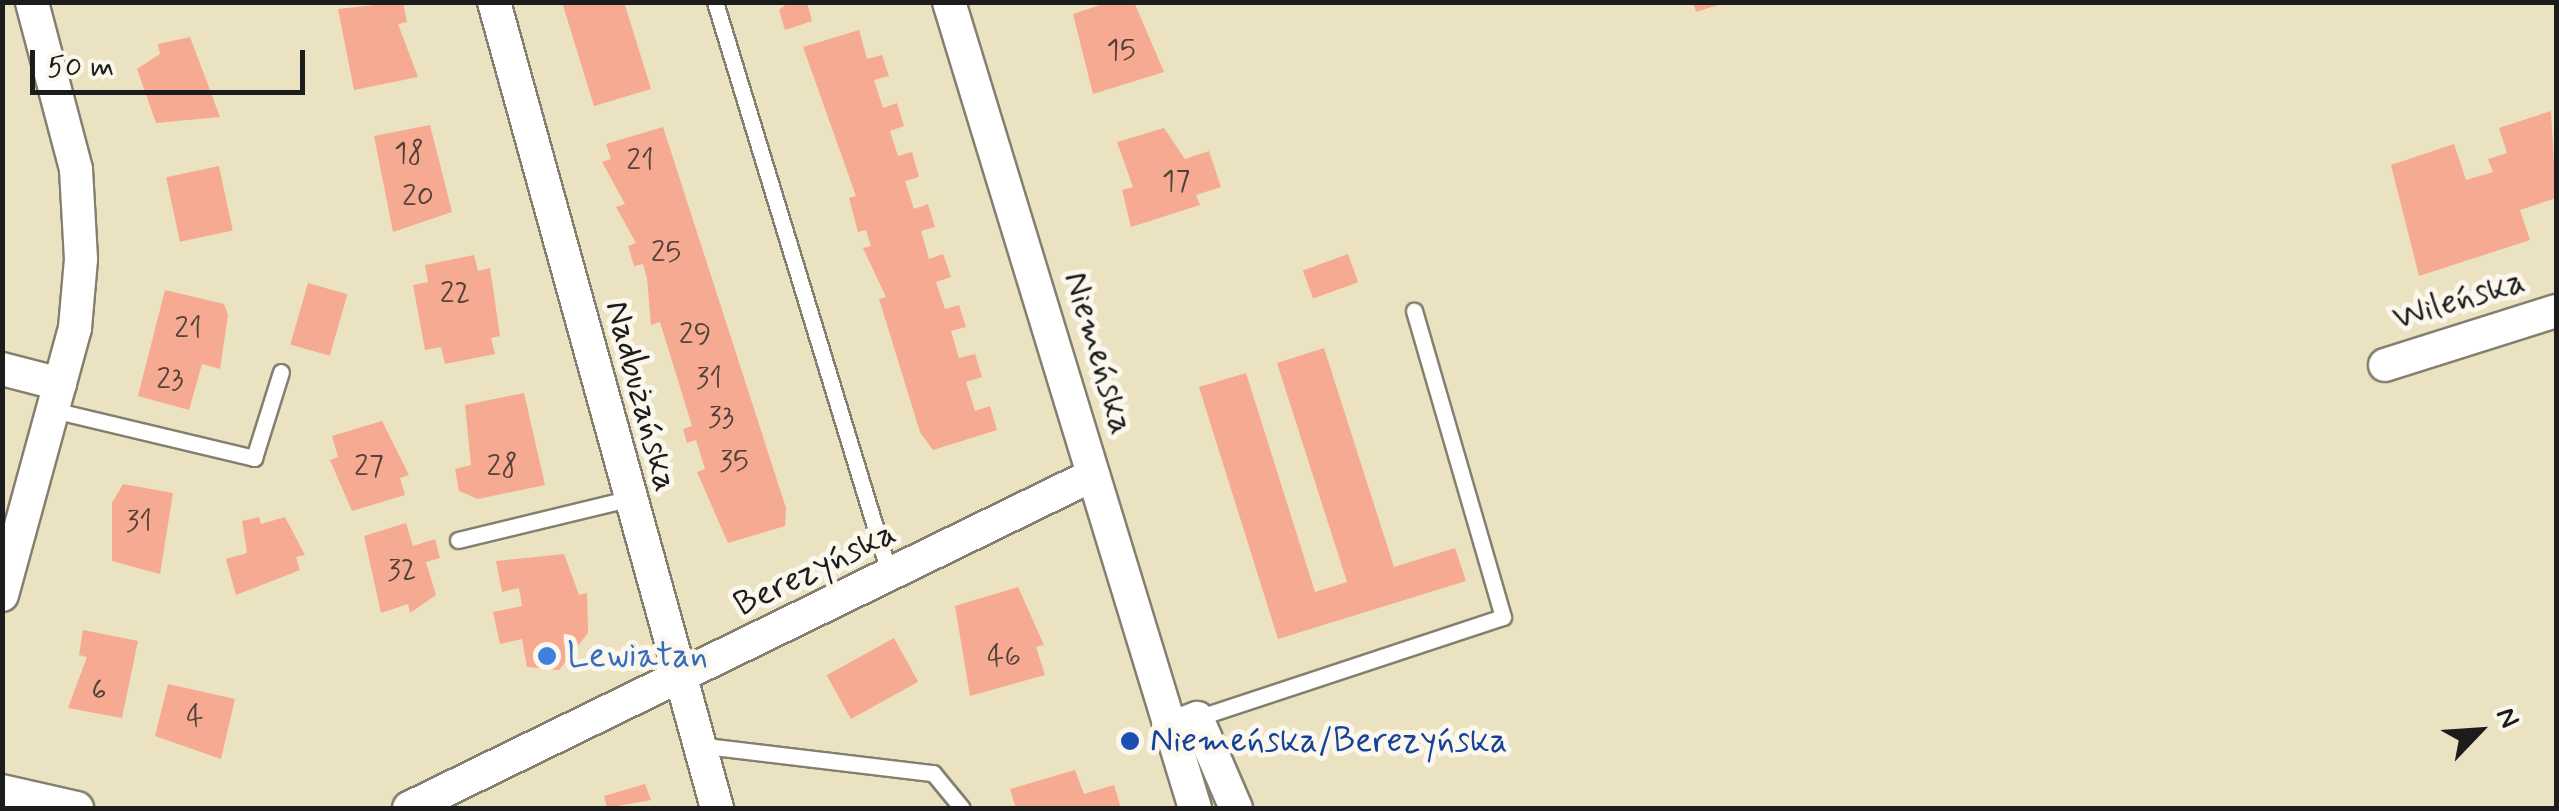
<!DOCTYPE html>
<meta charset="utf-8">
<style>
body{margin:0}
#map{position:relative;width:2559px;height:811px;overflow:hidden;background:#ebe2c2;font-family:Mynerve,sans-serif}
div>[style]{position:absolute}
.building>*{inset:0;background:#f5aa91;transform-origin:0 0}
.roads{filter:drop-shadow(2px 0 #847f6f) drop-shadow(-2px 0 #847f6f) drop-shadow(0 2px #847f6f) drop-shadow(0 -2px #847f6f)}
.lane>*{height:15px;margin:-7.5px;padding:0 7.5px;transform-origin:7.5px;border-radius:7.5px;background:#fff}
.street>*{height:32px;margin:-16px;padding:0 16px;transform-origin:16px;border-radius:16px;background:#fff}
.dots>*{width:28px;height:28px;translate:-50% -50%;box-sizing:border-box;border:5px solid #fbf7ec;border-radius:50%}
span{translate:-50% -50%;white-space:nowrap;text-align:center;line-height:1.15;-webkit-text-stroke:10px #fbf7ec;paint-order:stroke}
.number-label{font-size:30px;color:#524039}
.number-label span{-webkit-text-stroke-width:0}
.street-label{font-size:35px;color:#1c1c1c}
.shop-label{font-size:35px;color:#366cbe}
.left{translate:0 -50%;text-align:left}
.transit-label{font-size:35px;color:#164399}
.frame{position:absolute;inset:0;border:5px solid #1c1c1c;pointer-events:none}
.north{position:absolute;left:2429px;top:681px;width:100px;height:100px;-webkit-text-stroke:8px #fbf7ec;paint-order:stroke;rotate:65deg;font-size:28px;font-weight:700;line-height:40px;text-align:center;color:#1c1c1c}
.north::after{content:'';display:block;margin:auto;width:35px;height:45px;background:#1c1c1c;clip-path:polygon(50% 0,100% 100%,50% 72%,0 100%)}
.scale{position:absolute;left:30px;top:50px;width:275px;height:45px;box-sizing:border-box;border:5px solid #1c1c1c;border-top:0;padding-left:12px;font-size:30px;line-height:35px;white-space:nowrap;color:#1c1c1c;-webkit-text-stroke:8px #fbf7ec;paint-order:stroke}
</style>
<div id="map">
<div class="building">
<i style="clip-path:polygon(403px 2px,407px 22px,398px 24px,418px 77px,354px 90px,338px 9px)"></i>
<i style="clip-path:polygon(562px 2px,624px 2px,651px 89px,594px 106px)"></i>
<i style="clip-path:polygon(789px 2px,807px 2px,812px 21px,785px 30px,779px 10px)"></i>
<i style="clip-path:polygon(1109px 2px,1134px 2px,1164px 72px,1093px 94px,1073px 14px)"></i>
<i style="clip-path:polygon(1693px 2px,1724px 2px,1724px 3px,1696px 12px)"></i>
<i style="clip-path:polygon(859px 30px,867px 59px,882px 55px,889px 76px,874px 80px,883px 108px,897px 103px,904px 126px,890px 131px,898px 156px,912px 152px,919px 177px,905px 181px,914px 209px,928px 204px,935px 227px,921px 231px,929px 259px,943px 254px,951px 277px,936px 282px,945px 309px,959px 305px,966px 327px,951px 331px,959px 358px,975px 354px,982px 377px,966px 382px,975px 411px,990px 406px,997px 430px,933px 450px,920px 432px,879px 299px,886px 297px,863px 248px,871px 246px,866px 230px,858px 232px,849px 198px,856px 196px,803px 47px)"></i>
<i style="clip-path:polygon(190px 37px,220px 117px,156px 123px,137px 69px,160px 54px,158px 44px)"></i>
<i style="clip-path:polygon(2551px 111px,2556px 198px,2520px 210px,2530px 240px,2419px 276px,2391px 165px,2454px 144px,2466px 180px,2493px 172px,2488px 159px,2507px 153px,2499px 128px)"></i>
<i style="clip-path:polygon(430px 125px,452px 212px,393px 232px,374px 136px)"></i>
<i style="clip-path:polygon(663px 127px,786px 508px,785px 526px,728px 543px,697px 472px,705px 469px,696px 440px,687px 443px,683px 429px,692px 426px,660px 322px,651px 325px,647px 278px,643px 264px,634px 266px,628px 246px,636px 243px,616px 207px,625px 204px,602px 162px,611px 159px,606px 144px)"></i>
<i style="clip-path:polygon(1164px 128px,1185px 159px,1209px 151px,1221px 187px,1196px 195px,1200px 205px,1131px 227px,1122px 190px,1133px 187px,1117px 142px)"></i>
<i style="left:219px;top:166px;width:66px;height:54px;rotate:78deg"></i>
<i style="left:1348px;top:254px;width:30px;height:48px;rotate:70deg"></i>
<i style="clip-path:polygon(474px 255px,478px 271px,490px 268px,500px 336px,491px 338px,495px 354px,445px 364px,441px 347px,425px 350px,413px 285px,428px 282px,425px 265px)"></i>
<i style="left:308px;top:283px;width:41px;height:64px;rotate:16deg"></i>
<i style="clip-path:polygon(165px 290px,224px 304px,228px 315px,220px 369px,202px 364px,189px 410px,138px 396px)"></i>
<i style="clip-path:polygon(1324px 348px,1394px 567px,1455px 548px,1466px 581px,1278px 639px,1199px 387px,1246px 373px,1315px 592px,1347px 582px,1277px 363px)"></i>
<i style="clip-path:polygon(524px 393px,545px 485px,478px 499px,459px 491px,455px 469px,471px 465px,465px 405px)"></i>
<i style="clip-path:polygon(382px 421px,409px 475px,400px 478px,405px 495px,352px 511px,330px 460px,338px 457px,332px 436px)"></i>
<i style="clip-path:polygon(123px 484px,173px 493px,160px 574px,112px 561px,112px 503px)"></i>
<i style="clip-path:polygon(259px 517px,261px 524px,285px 517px,305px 555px,296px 557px,300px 570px,236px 595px,226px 559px,247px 553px,242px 521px)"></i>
<i style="clip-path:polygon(406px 523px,413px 546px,435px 539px,440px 558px,426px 562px,436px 595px,410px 613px,408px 604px,381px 613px,364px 536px)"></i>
<i style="clip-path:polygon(564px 554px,579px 595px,587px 593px,588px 633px,559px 670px,527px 667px,522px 639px,500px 644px,493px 612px,522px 606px,519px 588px,502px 592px,496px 561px)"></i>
<i style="clip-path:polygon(1018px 587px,1044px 645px,1036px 647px,1045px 675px,970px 696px,955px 606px)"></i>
<i style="clip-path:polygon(83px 630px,138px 641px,122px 718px,68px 708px,87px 657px,79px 655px)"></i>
<i style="left:894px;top:638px;width:50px;height:77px;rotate:61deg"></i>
<i style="clip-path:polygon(168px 684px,235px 699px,221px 759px,155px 736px)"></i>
<i style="clip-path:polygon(1075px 770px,1084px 794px,1114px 785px,1121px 808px,1016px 808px,1010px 789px)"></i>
<i style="clip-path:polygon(645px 784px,651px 800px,607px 808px,604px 796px)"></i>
</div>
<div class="roads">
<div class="lane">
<i style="left:715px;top:2px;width:600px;rotate:73.04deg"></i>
<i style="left:53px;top:410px;width:207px;rotate:13.4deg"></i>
<i style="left:254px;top:458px;width:90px;rotate:-72.6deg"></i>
<i style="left:458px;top:540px;width:175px;rotate:-13.6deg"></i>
<i style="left:1197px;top:718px;width:322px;rotate:-18.3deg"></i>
<i style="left:1503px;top:617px;width:319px;rotate:-106.2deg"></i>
<i style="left:697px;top:745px;width:238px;rotate:6.8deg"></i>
<i style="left:933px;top:773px;width:45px;rotate:50.4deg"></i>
</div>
<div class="street">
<i style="left:494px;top:2px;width:836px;rotate:74.53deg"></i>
<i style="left:949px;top:2px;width:843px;rotate:73.03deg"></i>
<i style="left:2385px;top:365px;width:179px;rotate:-17.5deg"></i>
<i style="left:2px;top:369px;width:60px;rotate:14.5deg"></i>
<i style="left:2px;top:595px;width:277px;rotate:-74.7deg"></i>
<i style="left:75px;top:328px;width:69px;rotate:-85deg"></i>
<i style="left:81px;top:259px;width:90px;rotate:-93.2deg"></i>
<i style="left:76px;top:169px;width:173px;rotate:-104.8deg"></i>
<i style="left:1170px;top:728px;width:29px;rotate:-20deg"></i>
<i style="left:1197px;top:718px;width:98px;rotate:66.6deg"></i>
<i style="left:2px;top:791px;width:77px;rotate:12.8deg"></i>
<i style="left:409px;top:808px;width:761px;rotate:-25.96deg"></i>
</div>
</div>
<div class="dots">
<i style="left:547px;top:656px;background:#3f7fe0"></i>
<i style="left:1130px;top:741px;background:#1a4fb4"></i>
</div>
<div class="number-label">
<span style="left:1121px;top:51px">15</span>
<span style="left:409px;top:154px">18</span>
<span style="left:640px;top:161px">21</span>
<span style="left:1176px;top:182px">17</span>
<span style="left:418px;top:197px">20</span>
<span style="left:666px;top:253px">25</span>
<span style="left:455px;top:294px">22</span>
<span style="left:188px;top:329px">21</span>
<span style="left:695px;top:335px">29</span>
<span style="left:709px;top:379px">31</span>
<span style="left:170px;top:380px">23</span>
<span style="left:721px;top:418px">33</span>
<span style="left:734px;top:462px">35</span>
<span style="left:369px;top:467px">27</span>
<span style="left:502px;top:467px">28</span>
<span style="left:139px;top:522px">31</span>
<span style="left:402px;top:571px">32</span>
<span style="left:1004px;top:657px">46</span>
<span style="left:99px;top:691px">6</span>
<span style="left:195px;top:717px">4</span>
</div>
<div class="street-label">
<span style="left:2459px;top:300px;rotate:-17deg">Wileńska</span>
<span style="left:1098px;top:353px;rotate:73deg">Niemeńska</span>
<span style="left:641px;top:396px;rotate:75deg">Nadbużańska</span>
<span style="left:815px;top:569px;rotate:-26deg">Berezyńska</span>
</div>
<div class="shop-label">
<span class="left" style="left:567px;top:656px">Lewiatan</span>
</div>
<div class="transit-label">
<span class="left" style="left:1150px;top:741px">Niemeńska/Berezyńska</span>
</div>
<div class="frame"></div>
<div class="north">N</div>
<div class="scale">50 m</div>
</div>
